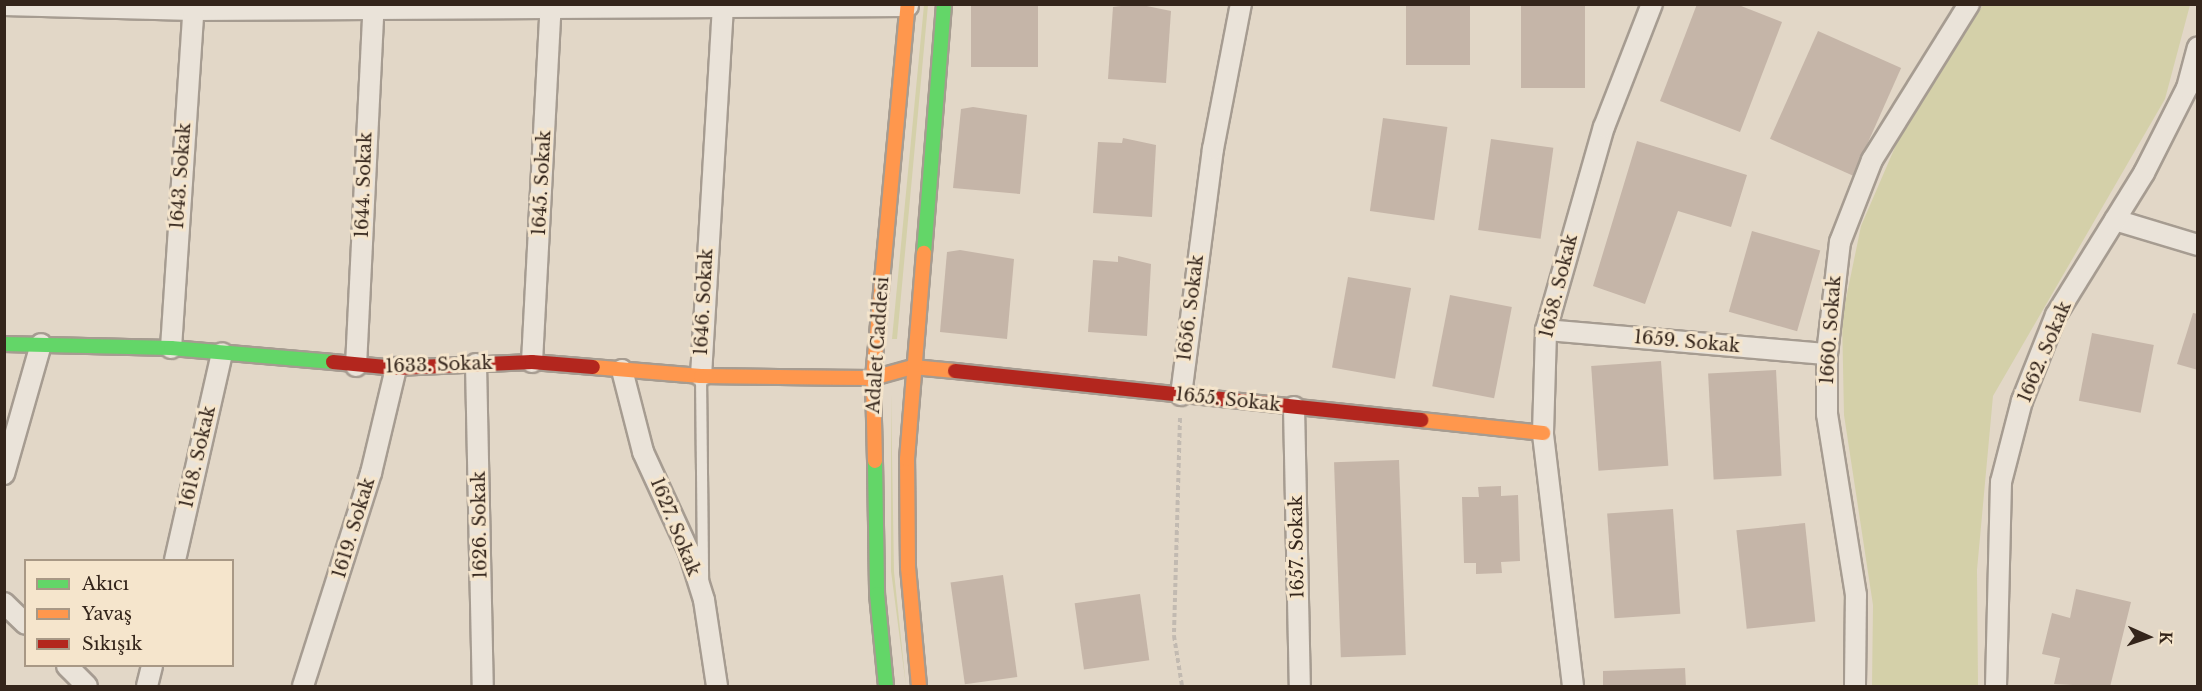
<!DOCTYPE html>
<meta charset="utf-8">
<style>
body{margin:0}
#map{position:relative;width:2202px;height:691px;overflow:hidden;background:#e2d7c7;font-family:"Libre Baskerville",serif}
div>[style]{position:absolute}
.green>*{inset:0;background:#d4d0a9}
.building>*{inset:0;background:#c5b5a8;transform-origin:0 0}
.path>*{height:4px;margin-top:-2px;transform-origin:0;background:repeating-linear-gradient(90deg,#c2bab1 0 4.5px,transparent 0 7.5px)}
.roads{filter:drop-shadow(2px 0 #a69c91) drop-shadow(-2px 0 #a69c91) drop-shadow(0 2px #a69c91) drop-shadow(0 -2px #a69c91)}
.lane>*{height:10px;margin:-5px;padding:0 5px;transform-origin:5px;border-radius:5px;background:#eae3d9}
.street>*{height:20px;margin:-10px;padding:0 10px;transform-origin:10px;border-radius:10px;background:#eae3d9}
.fast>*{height:14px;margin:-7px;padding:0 7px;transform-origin:7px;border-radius:7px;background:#63d668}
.slow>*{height:14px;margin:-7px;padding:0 7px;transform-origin:7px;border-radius:7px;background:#ff974d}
.jam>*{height:14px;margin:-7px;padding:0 7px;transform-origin:7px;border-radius:7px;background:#b3261e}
span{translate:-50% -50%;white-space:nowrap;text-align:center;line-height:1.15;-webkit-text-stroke:6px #f5e5cc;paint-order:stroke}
.street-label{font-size:18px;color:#34251b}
.frame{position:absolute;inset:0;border:6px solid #34251b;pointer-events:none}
.legend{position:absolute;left:24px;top:559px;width:210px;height:108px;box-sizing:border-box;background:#f5e5cc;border:2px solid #a89885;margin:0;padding:8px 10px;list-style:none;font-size:18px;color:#34251b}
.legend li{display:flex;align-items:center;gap:12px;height:30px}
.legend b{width:30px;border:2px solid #a89885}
.north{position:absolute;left:2118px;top:607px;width:60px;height:60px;-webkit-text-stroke:4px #f5e5cc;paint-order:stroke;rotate:93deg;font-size:16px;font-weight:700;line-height:24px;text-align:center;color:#34251b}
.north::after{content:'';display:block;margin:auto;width:21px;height:27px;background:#34251b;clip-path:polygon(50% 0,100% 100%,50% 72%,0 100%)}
</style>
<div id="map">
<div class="green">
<i style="clip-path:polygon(924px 5px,928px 5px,897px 339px,892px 339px)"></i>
<i style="clip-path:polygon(1983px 5px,2190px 5px,2165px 99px,1993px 396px,1977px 570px,1978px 686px,1872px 686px,1873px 605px,1844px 415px,1842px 318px,1861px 226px,1905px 124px)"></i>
<i style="clip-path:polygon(891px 393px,894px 572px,906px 686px,891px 571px)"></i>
</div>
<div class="building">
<i style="left:971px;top:4px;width:67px;height:63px"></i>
<i style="clip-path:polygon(1137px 4px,1171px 11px,1166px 83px,1108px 79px,1113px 7px)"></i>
<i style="left:1406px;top:4px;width:64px;height:61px"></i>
<i style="left:1521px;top:4px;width:64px;height:84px"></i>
<i style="clip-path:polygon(1697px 4px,1736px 4px,1782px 22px,1740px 132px,1660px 101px)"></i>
<i style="left:1818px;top:31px;width:91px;height:118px;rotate:24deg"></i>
<i style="clip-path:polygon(973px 107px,1027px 115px,1020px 194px,953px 188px,961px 109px)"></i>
<i style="left:1383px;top:118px;width:65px;height:94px;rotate:8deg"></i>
<i style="clip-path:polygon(1123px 138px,1156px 145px,1152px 217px,1093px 213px,1098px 142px,1122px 143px)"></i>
<i style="left:1491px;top:139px;width:63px;height:92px;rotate:8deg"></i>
<i style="clip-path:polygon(1637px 141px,1747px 175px,1731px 227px,1678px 211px,1645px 304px,1593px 286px)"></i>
<i style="left:1752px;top:231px;width:71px;height:84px;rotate:16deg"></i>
<i style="clip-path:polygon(960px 250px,1014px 259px,1007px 339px,940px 332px,947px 252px)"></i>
<i style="clip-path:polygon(1118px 256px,1151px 264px,1147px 336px,1088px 332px,1093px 260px,1118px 262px)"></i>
<i style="left:1348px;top:277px;width:64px;height:92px;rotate:10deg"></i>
<i style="left:1450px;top:295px;width:63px;height:93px;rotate:11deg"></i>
<i style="clip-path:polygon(2193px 313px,2198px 314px,2198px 370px,2177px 364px)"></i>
<i style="left:2092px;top:333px;width:63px;height:69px;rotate:11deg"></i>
<i style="left:1661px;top:361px;width:105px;height:70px;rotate:86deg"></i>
<i style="left:1776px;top:370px;width:106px;height:68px;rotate:87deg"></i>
<i style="left:1399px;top:460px;width:195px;height:65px;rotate:88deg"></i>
<i style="clip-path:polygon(1501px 486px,1501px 496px,1518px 495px,1520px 561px,1501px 562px,1502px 573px,1476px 574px,1476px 563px,1464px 563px,1462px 497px,1479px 497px,1478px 487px)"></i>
<i style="left:1673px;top:509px;width:105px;height:66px;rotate:86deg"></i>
<i style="left:1805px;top:523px;width:99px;height:69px;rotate:84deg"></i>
<i style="left:1003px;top:575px;width:103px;height:53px;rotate:82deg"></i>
<i style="clip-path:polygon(2076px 589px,2131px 602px,2110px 687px,2054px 684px,2060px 658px,2042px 654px,2052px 613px,2070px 618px)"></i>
<i style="left:1140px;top:594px;width:67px;height:66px;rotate:82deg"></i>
<i style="clip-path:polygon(1685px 668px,1686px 687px,1603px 687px,1603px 671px)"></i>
</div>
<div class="path">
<i style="left:1180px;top:418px;width:218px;rotate:91.6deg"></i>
<i style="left:1174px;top:636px;width:51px;rotate:80.9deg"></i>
</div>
<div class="roads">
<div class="lane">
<i style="left:701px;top:376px;width:203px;rotate:89.4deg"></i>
</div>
<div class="street">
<i style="left:4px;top:5px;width:189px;rotate:1.5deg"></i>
<i style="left:193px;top:10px;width:715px;rotate:-0.32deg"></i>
<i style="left:2115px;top:220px;width:87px;rotate:16.8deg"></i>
<i style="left:1546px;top:330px;width:282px;rotate:4.9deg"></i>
<i style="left:171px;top:348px;width:345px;rotate:-86.2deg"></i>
<i style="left:532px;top:362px;width:359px;rotate:-87deg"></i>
<i style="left:476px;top:364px;width:322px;rotate:88.8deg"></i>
<i style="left:356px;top:366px;width:362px;rotate:-87.2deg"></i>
<i style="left:622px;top:370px;width:85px;rotate:75.6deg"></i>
<i style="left:643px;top:452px;width:110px;rotate:65.3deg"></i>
<i style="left:689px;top:552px;width:50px;rotate:72.6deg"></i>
<i style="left:704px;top:600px;width:87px;rotate:81.4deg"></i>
<i style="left:701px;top:376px;width:373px;rotate:-86.6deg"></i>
<i style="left:1181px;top:395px;width:248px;rotate:-82.6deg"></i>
<i style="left:1213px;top:149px;width:148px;rotate:-79.1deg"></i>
<i style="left:1294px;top:407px;width:279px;rotate:88.8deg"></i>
<i style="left:4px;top:474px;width:135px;rotate:-74.1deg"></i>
<i style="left:175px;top:560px;width:212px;rotate:-77.2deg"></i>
<i style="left:4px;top:603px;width:30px;rotate:44deg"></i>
<i style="left:67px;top:666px;width:28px;rotate:45deg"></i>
<i style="left:147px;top:686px;width:21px;rotate:-76deg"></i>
<i style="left:303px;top:686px;width:224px;rotate:-72.3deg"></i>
<i style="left:371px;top:473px;width:108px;rotate:-76.6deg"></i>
<i style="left:1573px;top:686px;width:255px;rotate:-96.8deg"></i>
<i style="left:1543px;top:433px;width:103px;rotate:-88.3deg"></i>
<i style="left:1546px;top:330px;width:211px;rotate:-74.1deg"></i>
<i style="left:1604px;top:127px;width:132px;rotate:-68.7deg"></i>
<i style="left:1855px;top:686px;width:91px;rotate:-89.4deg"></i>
<i style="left:1856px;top:595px;width:183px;rotate:-99.1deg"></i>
<i style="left:1827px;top:414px;width:60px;rotate:-90deg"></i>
<i style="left:1827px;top:354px;width:113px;rotate:-83.4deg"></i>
<i style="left:1840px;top:242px;width:88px;rotate:-68.7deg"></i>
<i style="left:1872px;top:160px;width:184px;rotate:-58.1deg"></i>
<i style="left:1996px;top:686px;width:204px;rotate:-88.6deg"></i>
<i style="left:2001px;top:482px;width:84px;rotate:-75.5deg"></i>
<i style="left:2022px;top:401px;width:92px;rotate:-68.4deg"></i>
<i style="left:2056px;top:315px;width:167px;rotate:-58.2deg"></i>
<i style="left:2144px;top:173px;width:95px;rotate:-63.2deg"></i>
<i style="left:2187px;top:88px;width:42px;rotate:-75deg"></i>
</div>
<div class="fast">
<i style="left:924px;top:253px;width:250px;rotate:-85.4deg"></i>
<i style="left:4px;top:344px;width:167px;rotate:1.4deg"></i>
<i style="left:171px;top:348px;width:163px;rotate:4.9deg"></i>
<i style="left:875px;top:461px;width:133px;rotate:89.1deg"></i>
<i style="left:877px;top:594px;width:92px;rotate:84.4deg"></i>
</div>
<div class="slow">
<i style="left:593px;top:367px;width:108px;rotate:4.8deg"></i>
<i style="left:701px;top:376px;width:172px;rotate:0.7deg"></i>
<i style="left:873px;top:378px;width:41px;rotate:-15.4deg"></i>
<i style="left:913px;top:367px;width:42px;rotate:5.4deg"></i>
<i style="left:1421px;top:420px;width:123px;rotate:6.1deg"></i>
<i style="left:875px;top:461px;width:83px;rotate:-91.4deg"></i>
<i style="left:873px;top:378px;width:376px;rotate:-84.7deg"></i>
<i style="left:919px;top:686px;width:119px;rotate:-95.3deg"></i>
<i style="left:908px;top:568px;width:109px;rotate:-90.5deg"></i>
<i style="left:907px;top:459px;width:207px;rotate:-85.3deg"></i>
</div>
<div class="jam">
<i style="left:333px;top:362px;width:63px;rotate:5.4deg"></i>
<i style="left:396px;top:368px;width:136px;rotate:-2.5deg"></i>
<i style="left:532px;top:362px;width:61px;rotate:4.7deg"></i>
<i style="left:955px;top:371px;width:469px;rotate:6deg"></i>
</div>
</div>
<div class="street-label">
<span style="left:181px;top:176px;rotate:-86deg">1643. Sokak</span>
<span style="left:542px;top:183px;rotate:-87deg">1645. Sokak</span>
<span style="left:364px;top:185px;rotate:-88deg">1644. Sokak</span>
<span style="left:1559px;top:286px;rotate:-76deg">1658. Sokak</span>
<span style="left:704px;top:302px;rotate:-87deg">1646. Sokak</span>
<span style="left:1191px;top:308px;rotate:-83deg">1656. Sokak</span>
<span style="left:1831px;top:330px;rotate:-86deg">1660. Sokak</span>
<span style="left:1687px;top:342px;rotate:5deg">1659. Sokak</span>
<span style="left:878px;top:345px;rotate:-86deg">Adalet Caddesi</span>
<span style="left:2045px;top:352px;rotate:-67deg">1662. Sokak</span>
<span style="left:439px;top:365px;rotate:-2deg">1633. Sokak</span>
<span style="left:1228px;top:400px;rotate:6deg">1655. Sokak</span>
<span style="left:198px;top:457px;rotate:-77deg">1618. Sokak</span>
<span style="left:480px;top:525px;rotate:-91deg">1626. Sokak</span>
<span style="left:675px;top:527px;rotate:68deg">1627. Sokak</span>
<span style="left:354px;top:528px;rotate:-73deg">1619. Sokak</span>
<span style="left:1297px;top:547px;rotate:-91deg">1657. Sokak</span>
</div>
<div class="frame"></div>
<ul class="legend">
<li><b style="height:8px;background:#63d668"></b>Akıcı</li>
<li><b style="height:8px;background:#ff974d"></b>Yavaş</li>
<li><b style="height:8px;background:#b3261e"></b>Sıkışık</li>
</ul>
<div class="north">K</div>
</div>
